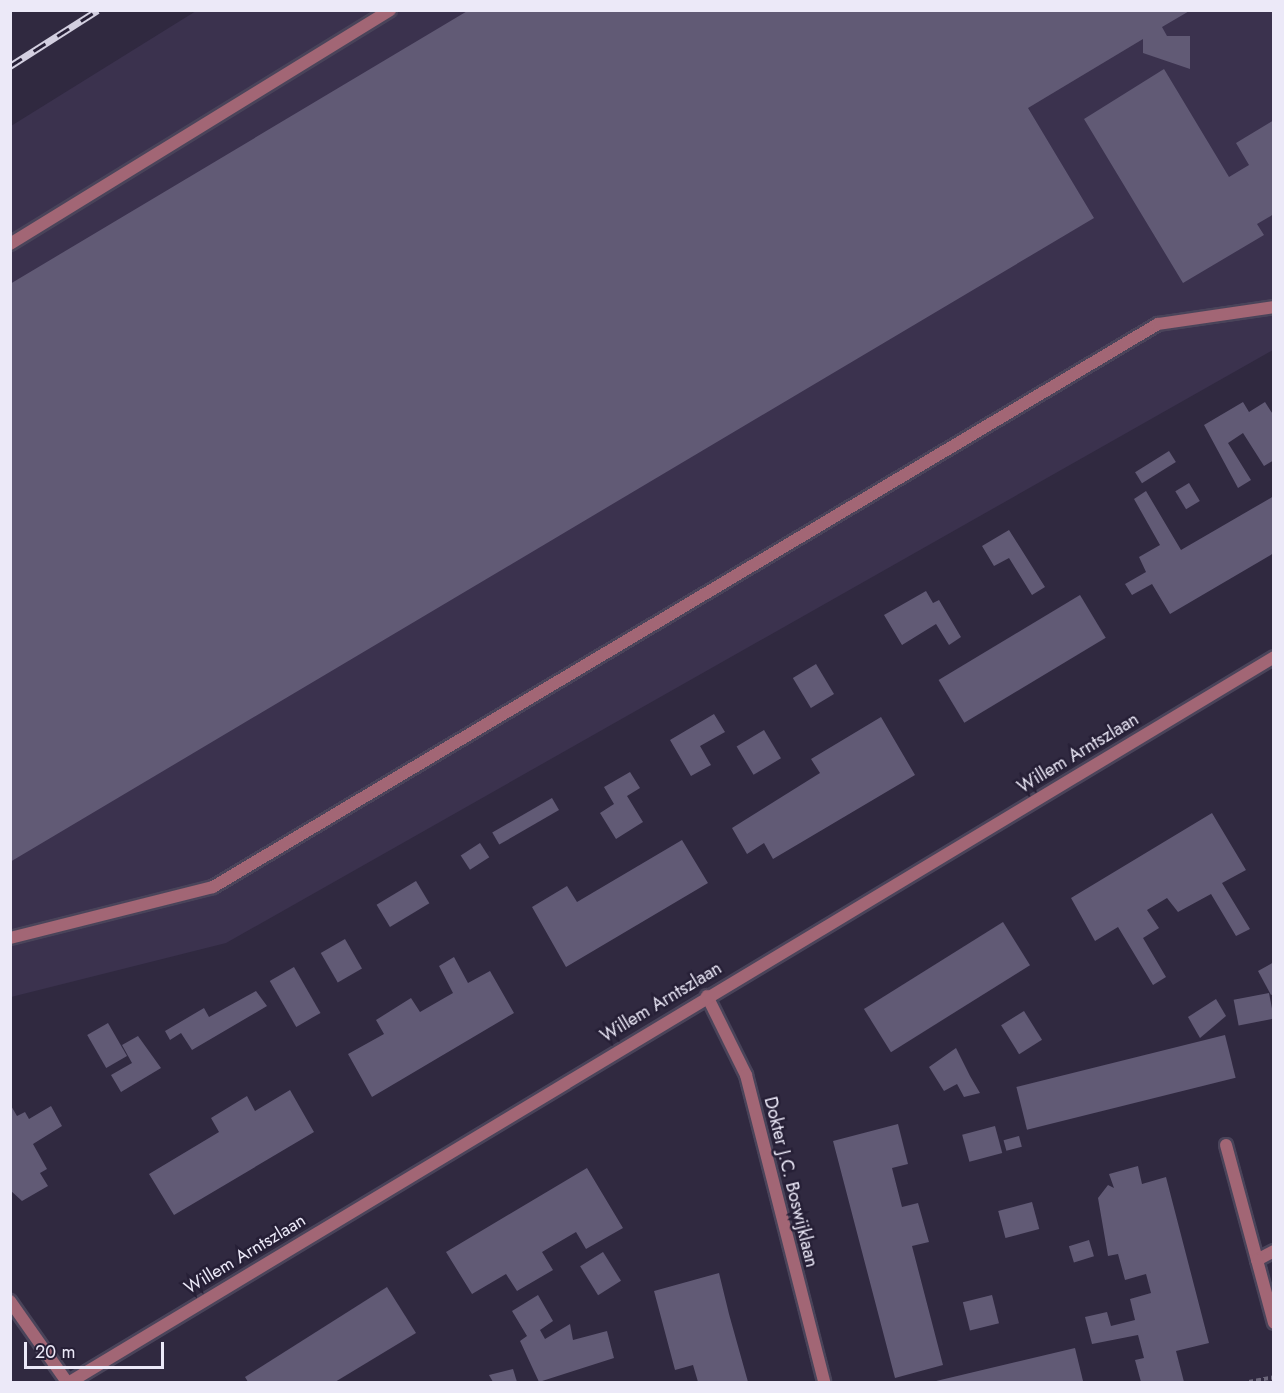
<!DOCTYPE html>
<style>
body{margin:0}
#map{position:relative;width:1284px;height:1393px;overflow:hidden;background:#302940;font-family:Jost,sans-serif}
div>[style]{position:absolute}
.built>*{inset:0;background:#3b324e}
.building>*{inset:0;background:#615a75;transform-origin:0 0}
.path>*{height:4px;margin-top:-2px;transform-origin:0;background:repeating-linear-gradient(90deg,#6c677b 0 4.5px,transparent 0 7.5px)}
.roads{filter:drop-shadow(2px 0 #4a445a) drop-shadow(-2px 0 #4a445a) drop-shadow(0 2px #4a445a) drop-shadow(0 -2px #4a445a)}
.lane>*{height:12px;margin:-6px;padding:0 6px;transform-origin:6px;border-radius:6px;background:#a26675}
.street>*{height:12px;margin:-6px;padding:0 6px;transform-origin:6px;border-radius:6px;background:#a26675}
.rail>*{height:7px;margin-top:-3.5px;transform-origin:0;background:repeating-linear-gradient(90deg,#261f36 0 14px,#d3cfe0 0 28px);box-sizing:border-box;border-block:2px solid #d3cfe0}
span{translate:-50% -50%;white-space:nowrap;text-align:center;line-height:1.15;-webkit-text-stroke:5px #261f36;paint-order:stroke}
.street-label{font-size:18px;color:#ece9f8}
.frame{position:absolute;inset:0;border:12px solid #ece9f8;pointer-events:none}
.scale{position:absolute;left:24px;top:1342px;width:140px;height:27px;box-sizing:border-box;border:3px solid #ece9f8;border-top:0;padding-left:8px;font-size:18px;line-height:21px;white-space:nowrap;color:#ece9f8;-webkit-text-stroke:4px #261f36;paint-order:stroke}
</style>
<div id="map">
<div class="built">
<i style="clip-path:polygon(196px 11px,1273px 11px,1273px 350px,226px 943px,11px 997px,11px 126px)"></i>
</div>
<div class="building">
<i style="clip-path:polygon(469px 10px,1191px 10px,1162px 27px,1167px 36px,1190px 36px,1190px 69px,1143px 53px,1143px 39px,1028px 108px,1094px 218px,10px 862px,10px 284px)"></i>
<i style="clip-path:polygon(1164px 69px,1229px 177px,1249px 165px,1236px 143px,1274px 120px,1274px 214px,1257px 224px,1264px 235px,1183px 283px,1084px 119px)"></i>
<i style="clip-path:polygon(1243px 402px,1249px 412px,1265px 402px,1274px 416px,1274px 460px,1264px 466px,1243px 433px,1228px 443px,1251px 480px,1238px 488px,1204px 425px)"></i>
<i style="left:1169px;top:451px;width:13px;height:40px;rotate:58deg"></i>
<i style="left:1189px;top:483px;width:21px;height:16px;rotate:59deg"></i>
<i style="clip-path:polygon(1146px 491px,1181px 550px,1274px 496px,1274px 553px,1170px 614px,1152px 584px,1132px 595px,1125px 584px,1146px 572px,1139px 557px,1160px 545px,1134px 499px)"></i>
<i style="clip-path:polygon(1009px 530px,1045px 587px,1032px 595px,1009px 558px,994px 566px,982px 546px)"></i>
<i style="clip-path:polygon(926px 591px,933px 603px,939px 600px,961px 637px,949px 645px,936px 624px,902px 645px,884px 615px)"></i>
<i style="left:1080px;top:595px;width:50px;height:165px;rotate:59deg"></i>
<i style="left:816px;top:664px;width:35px;height:27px;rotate:59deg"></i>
<i style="clip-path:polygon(714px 714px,725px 732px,700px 746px,711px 765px,691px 776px,670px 740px)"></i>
<i style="clip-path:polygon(881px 717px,915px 775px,773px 859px,764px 843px,747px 854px,732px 828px,820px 773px,811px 759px)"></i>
<i style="left:764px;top:730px;width:33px;height:32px;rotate:59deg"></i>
<i style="clip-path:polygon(630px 772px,640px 788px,627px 796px,643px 822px,616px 839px,600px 813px,614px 804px,604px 787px)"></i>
<i style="left:552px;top:798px;width:14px;height:69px;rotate:60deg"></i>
<i style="clip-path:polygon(1212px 813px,1246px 870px,1222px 883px,1250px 929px,1236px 936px,1211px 894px,1178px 912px,1167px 898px,1147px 910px,1159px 928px,1143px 938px,1166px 977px,1153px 985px,1118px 927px,1095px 941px,1071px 898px)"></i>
<i style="clip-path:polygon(682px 840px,708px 883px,566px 967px,532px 907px,567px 886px,577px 902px)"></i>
<i style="left:480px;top:843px;width:17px;height:23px;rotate:57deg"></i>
<i style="left:416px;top:881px;width:26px;height:46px;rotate:59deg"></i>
<i style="left:1003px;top:922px;width:51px;height:164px;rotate:58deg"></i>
<i style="left:345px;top:939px;width:34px;height:28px;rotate:60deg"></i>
<i style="clip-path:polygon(454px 957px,468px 983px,490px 971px,514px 1013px,372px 1097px,348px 1054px,384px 1034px,376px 1020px,411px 998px,420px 1012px,453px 993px,439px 966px)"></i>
<i style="clip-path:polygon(1274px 962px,1274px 994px,1271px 995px,1258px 971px)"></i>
<i style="left:294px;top:967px;width:53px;height:28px;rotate:60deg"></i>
<i style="clip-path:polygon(256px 991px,267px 1006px,192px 1050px,181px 1033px,170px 1040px,165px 1031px,204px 1008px,209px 1017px)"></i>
<i style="left:1269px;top:993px;width:26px;height:36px;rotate:79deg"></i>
<i style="clip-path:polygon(1216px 999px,1226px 1016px,1200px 1038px,1188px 1017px)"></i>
<i style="left:1024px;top:1011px;width:34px;height:27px;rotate:58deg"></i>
<i style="left:108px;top:1023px;width:38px;height:24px;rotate:60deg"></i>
<i style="left:1225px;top:1035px;width:44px;height:215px;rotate:76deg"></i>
<i style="clip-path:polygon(138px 1036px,161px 1068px,121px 1092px,111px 1075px,132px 1063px,122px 1045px)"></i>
<i style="clip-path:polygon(956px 1048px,970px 1076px,980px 1093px,964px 1097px,957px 1084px,944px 1091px,929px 1067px)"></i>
<i style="clip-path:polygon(290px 1090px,314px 1132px,174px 1215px,149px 1174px,219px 1132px,211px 1118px,247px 1096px,255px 1111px)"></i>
<i style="clip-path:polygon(10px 1104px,17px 1116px,25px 1112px,29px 1119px,51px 1106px,62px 1126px,33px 1144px,47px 1169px,40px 1173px,48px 1186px,22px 1201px,10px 1190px)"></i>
<i style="clip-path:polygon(898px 1124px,908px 1164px,892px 1168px,902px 1207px,918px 1203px,929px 1242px,912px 1246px,943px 1365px,895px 1378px,833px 1141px)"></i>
<i style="left:995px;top:1126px;width:28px;height:34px;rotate:75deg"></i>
<i style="left:1019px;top:1136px;width:11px;height:16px;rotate:75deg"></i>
<i style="clip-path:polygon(1138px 1166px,1142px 1184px,1166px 1177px,1209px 1343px,1176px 1351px,1184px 1382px,1141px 1382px,1135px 1360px,1144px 1358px,1138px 1335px,1092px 1344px,1085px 1317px,1107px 1312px,1111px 1326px,1135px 1320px,1130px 1299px,1151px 1293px,1146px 1274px,1125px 1280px,1118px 1254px,1108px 1256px,1098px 1198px,1108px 1185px,1114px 1188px,1109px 1174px)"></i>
<i style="clip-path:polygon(587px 1168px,623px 1228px,586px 1249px,576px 1232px,542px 1252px,553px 1270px,517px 1291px,506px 1274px,472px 1294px,446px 1252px)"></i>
<i style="left:1032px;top:1202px;width:28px;height:35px;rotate:75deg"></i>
<i style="left:1089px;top:1240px;width:17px;height:21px;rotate:73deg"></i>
<i style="left:603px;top:1252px;width:34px;height:27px;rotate:58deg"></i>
<i style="clip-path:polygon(719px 1273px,729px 1314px,748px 1382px,698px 1382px,693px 1365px,675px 1370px,654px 1291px)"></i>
<i style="clip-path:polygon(387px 1287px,416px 1333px,335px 1382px,248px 1382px,245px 1377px)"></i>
<i style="clip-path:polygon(538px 1295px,553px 1321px,540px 1330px,545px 1339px,570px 1324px,573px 1340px,607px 1331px,614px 1358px,539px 1382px,520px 1341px,527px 1336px,512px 1311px)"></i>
<i style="left:992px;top:1295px;width:29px;height:30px;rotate:76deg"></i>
<i style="clip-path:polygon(1075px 1348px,1083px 1381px,932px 1382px)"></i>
<i style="clip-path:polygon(513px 1369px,517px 1382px,493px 1382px,489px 1375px)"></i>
</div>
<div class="path">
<i style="left:1249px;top:1382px;width:25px;rotate:-11deg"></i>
</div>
<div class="roads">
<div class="lane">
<i style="left:10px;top:244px;width:446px;rotate:-31.6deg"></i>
<i style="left:10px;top:938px;width:209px;rotate:-14.1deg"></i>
<i style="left:213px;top:887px;width:1100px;rotate:-30.79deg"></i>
<i style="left:1158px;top:324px;width:117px;rotate:-8.3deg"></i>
<i style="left:1226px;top:1145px;width:119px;rotate:74.9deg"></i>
<i style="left:10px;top:1301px;width:99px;rotate:54.9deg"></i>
</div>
<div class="street">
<i style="left:707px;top:996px;width:88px;rotate:63.7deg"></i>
<i style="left:746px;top:1075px;width:317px;rotate:75.7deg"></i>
<i style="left:1274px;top:1251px;width:19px;rotate:152deg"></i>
<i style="left:1257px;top:1260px;width:65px;rotate:74.9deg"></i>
<i style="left:70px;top:1382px;width:1405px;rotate:-31.05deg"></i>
</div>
</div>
<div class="rail">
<i style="left:10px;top:66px;width:104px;rotate:-32.5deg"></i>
</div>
<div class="street-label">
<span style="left:1078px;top:753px;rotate:-31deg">Willem Arntszlaan</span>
<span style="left:661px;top:1002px;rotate:-31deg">Willem Arntszlaan</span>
<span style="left:791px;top:1182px;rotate:76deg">Dokter J.C. Boswijklaan</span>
<span style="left:245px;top:1254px;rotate:-31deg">Willem Arntszlaan</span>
</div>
<div class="frame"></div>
<div class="scale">20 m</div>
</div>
